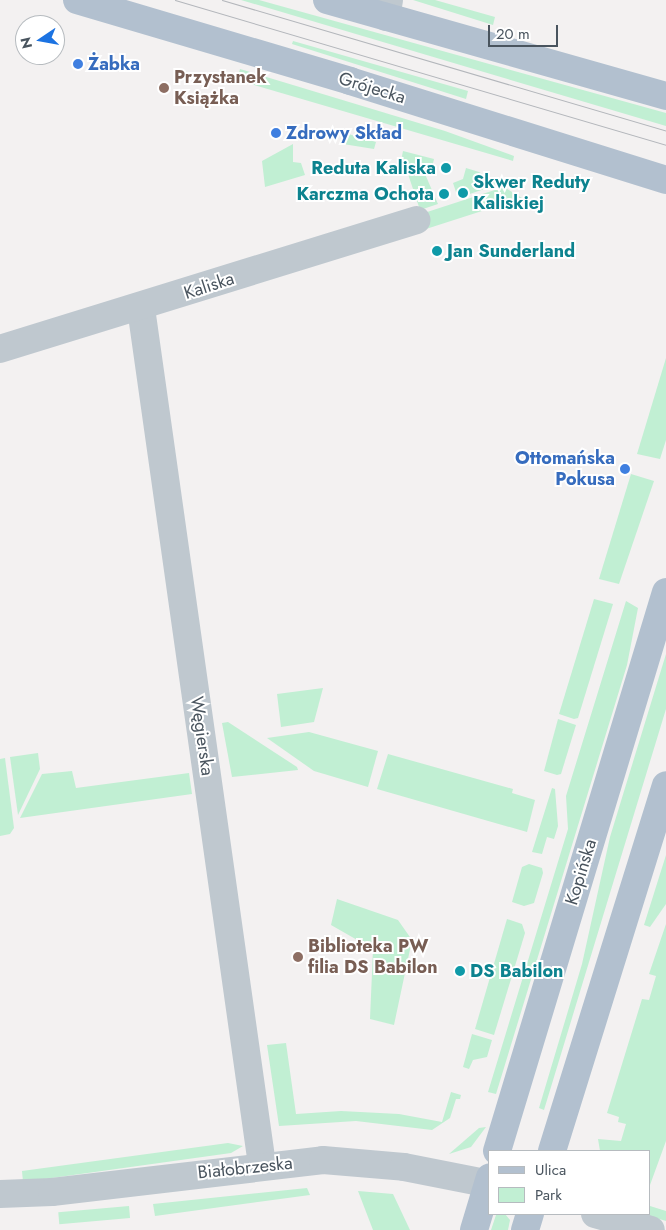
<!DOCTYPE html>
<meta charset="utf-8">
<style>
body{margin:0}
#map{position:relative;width:666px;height:1230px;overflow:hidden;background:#f3f1f1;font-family:Jost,sans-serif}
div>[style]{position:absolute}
.green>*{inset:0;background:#c1efd3;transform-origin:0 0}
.minor>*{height:28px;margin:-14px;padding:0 14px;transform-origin:14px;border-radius:14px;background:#bfc8cf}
.major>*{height:28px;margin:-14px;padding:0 14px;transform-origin:14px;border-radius:14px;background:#b2c0cf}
.tram>*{height:1px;margin:-0.5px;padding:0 0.5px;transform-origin:0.5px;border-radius:0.5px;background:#b3b6bb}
.dots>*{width:14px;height:14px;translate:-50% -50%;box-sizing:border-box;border:2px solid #fff;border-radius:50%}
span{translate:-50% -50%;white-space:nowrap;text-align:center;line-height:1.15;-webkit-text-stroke:4px #fff;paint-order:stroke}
.shop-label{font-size:18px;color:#366cbe;font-weight:700}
.left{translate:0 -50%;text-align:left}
.right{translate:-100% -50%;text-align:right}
.education-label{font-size:18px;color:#785e54;font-weight:700}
.street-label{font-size:18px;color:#49545e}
.culture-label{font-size:18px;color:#0d838f;font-weight:700}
.legend{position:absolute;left:488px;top:1150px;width:162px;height:65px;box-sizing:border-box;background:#fff;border:1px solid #b6bbbf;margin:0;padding:6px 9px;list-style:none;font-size:15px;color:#49545e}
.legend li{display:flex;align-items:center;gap:10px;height:25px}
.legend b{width:25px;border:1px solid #b6bbbf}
.north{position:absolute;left:15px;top:15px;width:50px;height:50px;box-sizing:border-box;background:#fff;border:1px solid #b6bbbf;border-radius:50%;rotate:258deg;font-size:14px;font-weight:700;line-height:20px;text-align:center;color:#49545e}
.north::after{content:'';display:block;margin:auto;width:18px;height:22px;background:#1c73e2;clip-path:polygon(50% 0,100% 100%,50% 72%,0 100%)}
.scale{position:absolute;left:488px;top:25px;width:70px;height:22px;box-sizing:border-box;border:2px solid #49545e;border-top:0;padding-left:6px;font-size:15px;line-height:18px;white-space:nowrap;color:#49545e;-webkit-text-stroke:4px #fff;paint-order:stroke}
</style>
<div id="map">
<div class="green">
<i style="clip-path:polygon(241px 0,259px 0,666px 113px,666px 126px)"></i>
<i style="clip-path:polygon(413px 0,435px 0,495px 17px,493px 25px)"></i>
<i style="clip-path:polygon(293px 41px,468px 91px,466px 99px,292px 44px)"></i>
<i style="clip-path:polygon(240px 69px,445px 131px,514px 156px,513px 161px,237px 80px)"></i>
<i style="clip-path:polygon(345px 133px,376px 142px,374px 149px,343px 144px)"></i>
<i style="clip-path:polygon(293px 144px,293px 162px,301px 163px,305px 175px,265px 187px,262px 161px)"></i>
<i style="clip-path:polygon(403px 151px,434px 159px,431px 172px,425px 174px,438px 204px,420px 210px,402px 156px)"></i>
<i style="clip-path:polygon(466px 168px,479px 172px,499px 184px,458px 198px,453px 183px,463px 179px)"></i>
<i style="clip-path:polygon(504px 187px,522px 198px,426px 229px,421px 214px)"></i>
<i style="clip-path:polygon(666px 358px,666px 440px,660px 459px,637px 454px)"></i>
<i style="clip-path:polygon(631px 474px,654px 481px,619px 584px,599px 579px)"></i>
<i style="clip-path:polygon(594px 599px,613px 604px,578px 718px,574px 719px,559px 714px)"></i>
<i style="clip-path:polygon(626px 601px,638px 608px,627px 665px,496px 1094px,488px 1092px,568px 829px,566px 796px)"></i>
<i style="clip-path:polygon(666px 654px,666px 709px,544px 1110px,539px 1108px,582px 964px,610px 837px)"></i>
<i style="clip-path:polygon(323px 688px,314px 722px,281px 727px,277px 694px)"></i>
<i style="clip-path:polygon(558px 719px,576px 725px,561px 774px,557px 775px,544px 771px)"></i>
<i style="clip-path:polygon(228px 722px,297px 767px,298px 770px,232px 777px,222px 723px)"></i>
<i style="clip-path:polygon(309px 732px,378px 751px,368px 787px,314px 771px,267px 738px)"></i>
<i style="clip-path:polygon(38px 753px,40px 769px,18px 815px,10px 757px)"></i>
<i style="clip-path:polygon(388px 754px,513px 789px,512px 793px,535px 800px,527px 832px,377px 789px)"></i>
<i style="clip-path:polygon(5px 758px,14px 828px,10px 834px,0 836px,0 759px)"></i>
<i style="clip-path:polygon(72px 771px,76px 788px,189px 773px,192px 794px,20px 818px,42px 774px)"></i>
<i style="clip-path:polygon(552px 788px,555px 789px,558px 826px,554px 839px,547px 837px,542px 854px,532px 852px)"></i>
<i style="clip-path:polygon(666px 855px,666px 904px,650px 927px,644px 925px)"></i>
<i style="clip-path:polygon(529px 864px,542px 868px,543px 873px,534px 903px,524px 906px,512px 902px,522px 867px)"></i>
<i style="clip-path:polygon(337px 899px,398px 920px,412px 940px,394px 1025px,370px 1019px,373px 949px,331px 925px)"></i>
<i style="clip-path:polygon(507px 919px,522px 924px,525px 933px,494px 1035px,475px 1029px)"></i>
<i style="clip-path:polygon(666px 924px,666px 1141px,650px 1185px,650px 1151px,600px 1151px,598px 1139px,621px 1141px,626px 1124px,618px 1122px,619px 1117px,607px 1113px,642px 999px,649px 1000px,656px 976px,649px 974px)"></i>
<i style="clip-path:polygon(472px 1034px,492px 1040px,487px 1057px,473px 1060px,469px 1069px,463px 1067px)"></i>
<i style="clip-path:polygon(286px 1043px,296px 1114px,341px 1111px,399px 1114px,442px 1122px,451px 1092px,461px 1095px,460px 1099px,456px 1099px,450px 1118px,432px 1130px,356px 1121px,279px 1126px,267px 1045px)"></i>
<i style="clip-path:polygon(486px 1127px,471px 1147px,449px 1154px,479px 1128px)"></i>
<i style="clip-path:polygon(228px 1143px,243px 1146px,231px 1153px,23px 1182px,22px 1171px)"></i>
<i style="clip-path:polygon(307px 1188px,310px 1195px,155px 1216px,153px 1204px)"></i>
<i style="clip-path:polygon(358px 1191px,393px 1194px,410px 1230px,373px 1230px)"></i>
<i style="left:129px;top:1206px;width:12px;height:71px;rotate:85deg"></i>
<i style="clip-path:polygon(650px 1206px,666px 1211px,666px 1221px,643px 1214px,650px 1214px)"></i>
<i style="clip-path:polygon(505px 1214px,510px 1220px,508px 1230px,491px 1230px,496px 1215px)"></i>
</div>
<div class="minor">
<i style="left:386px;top:17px;width:17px;rotate:-80deg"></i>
<i style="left:141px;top:308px;width:865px;rotate:81.96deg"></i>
<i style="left:0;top:349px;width:436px;rotate:-17.2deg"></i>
<i style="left:0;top:1194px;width:52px;rotate:-2.2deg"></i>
<i style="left:52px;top:1192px;width:273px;rotate:-6.7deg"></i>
<i style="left:323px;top:1160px;width:81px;rotate:4.9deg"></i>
<i style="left:404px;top:1167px;width:88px;rotate:11.2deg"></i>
<i style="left:595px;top:1214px;width:58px;rotate:15.9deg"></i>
</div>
<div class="major">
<i style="left:77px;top:0;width:285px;rotate:16.5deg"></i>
<i style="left:350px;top:81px;width:331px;rotate:17.4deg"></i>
<i style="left:327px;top:0;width:352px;rotate:15.8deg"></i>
<i style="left:497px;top:1151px;width:584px;rotate:-73.18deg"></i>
<i style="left:552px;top:1151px;width:383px;rotate:-72.7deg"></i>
<i style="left:474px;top:1230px;width:55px;rotate:-73.2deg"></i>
<i style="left:525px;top:1230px;width:17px;rotate:-73deg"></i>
</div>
<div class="tram">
<i style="left:175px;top:0;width:512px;rotate:16.45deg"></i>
<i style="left:222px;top:0;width:463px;rotate:16.4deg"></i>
</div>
<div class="dots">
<i style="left:78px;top:64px;background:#3f7fe0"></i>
<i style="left:164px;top:88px;background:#8d6e63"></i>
<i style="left:276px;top:133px;background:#3f7fe0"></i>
<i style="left:446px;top:168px;background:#0f9aa8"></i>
<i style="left:463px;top:193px;background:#0f9aa8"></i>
<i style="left:444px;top:194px;background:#0f9aa8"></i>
<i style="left:437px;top:251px;background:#0f9aa8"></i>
<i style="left:625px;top:469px;background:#3f7fe0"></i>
<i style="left:298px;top:957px;background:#8d6e63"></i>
<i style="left:460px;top:971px;background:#0f9aa8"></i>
</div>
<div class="shop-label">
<span class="left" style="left:88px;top:64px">Żabka</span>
<span class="left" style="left:286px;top:133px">Zdrowy Skład</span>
<span class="right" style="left:615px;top:469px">Ottomańska<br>Pokusa</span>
</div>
<div class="education-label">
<span class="left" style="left:174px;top:88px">Przystanek<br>Książka</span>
<span class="left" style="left:308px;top:957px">Biblioteka PW<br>filia DS Babilon</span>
</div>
<div class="street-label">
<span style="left:372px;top:88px;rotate:17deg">Grójecka</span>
<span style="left:209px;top:286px;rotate:-18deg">Kaliska</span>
<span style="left:202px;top:736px;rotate:82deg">Węgierska</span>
<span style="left:581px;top:872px;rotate:-73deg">Kopińska</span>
<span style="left:245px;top:1168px;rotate:-6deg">Białobrzeska</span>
</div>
<div class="culture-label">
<span class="right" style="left:436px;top:168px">Reduta Kaliska</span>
<span class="left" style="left:473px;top:193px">Skwer Reduty<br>Kaliskiej</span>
<span class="right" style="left:434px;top:194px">Karczma Ochota</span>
<span class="left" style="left:447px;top:251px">Jan Sunderland</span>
<span class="left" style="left:470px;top:971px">DS Babilon</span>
</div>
<ul class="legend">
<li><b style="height:6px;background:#b2c0cf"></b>Ulica</li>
<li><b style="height:14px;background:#c1efd3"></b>Park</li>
</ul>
<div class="north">N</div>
<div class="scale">20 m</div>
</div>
